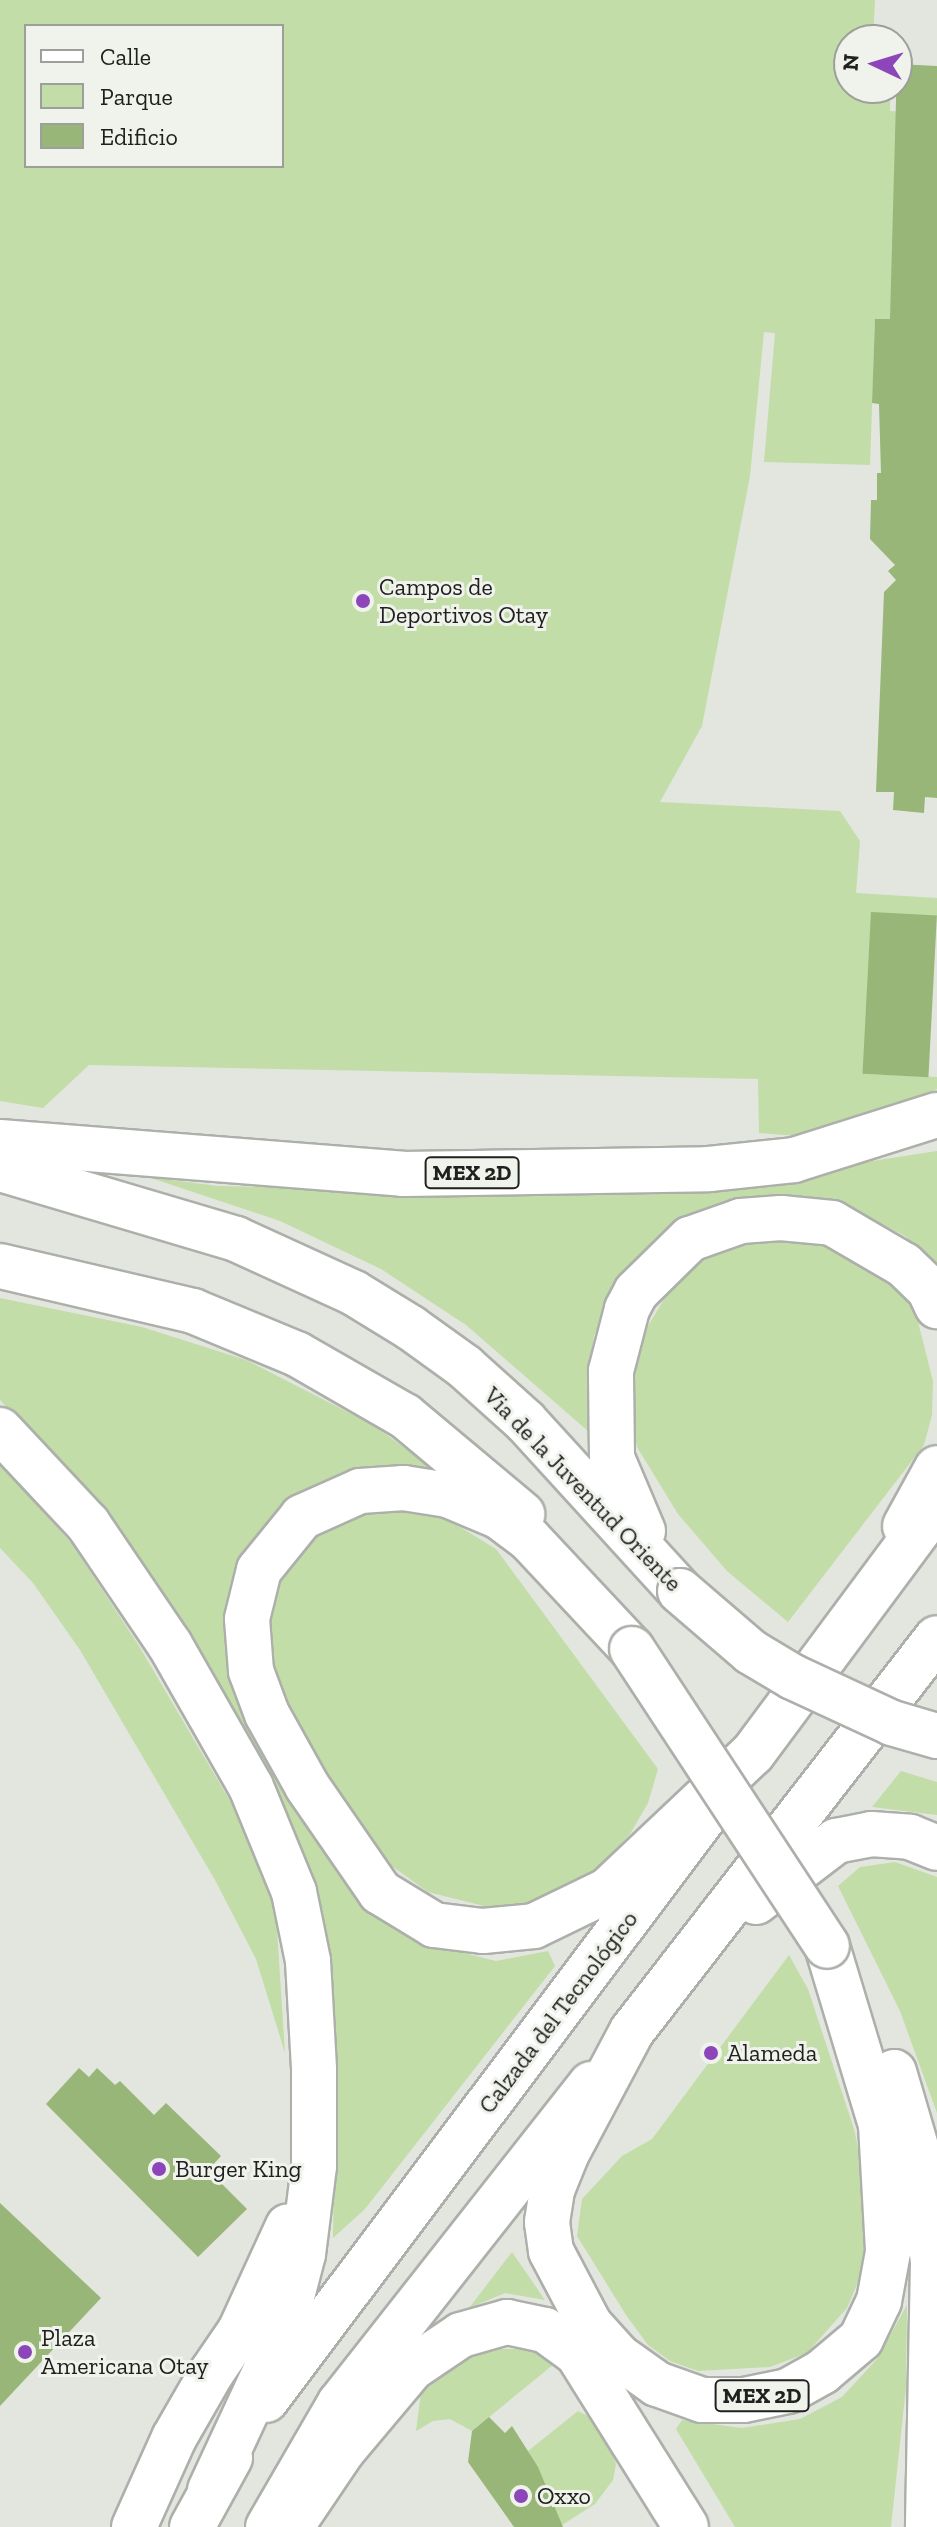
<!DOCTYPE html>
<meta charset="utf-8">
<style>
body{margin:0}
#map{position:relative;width:937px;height:2527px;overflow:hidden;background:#e2e6df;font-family:"Zilla Slab",serif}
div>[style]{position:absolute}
.green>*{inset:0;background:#c2dda8}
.building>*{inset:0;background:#97b677;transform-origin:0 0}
.roads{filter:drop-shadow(2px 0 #adb0aa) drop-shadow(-2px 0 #adb0aa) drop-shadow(0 2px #adb0aa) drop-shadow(0 -2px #adb0aa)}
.major>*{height:44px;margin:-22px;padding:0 22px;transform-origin:22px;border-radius:22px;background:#fff}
.highway>*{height:44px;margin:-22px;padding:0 22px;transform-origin:22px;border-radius:22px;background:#fff}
.bridges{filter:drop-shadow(2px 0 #adb0aa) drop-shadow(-2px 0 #adb0aa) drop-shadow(0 2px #adb0aa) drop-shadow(0 -2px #adb0aa)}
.highway-bridge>*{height:44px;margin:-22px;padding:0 22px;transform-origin:22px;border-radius:22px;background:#fff}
.dots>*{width:22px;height:22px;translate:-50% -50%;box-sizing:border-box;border:4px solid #eff3ec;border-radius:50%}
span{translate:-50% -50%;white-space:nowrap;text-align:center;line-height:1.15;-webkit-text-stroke:6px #eff3ec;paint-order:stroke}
.shield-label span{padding:2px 6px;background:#eff3ec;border:2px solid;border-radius:6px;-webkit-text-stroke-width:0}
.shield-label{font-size:22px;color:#20211f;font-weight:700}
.poi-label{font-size:24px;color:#20211f}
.left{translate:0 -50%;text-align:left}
.street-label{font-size:24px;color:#20211f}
.legend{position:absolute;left:24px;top:24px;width:260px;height:144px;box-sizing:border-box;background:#eff3ec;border:2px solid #9c9f9a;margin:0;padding:10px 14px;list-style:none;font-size:24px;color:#20211f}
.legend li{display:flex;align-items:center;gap:16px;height:40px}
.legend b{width:40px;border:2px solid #9c9f9a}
.north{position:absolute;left:833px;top:24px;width:80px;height:80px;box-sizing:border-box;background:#eff3ec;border:2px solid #9c9f9a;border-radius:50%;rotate:274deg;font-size:22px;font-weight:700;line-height:32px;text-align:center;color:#20211f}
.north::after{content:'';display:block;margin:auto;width:28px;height:36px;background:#8c46ba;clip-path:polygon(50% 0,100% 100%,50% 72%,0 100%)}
</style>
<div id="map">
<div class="green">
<i style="clip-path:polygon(evenodd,0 0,875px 0,873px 40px,849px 40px,849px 88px,890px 88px,890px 111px,935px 113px,937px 321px,875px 319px,870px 465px,764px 462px,775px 333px,764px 332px,750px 476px,702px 726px,660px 802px,840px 811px,860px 841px,856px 893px,937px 898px,937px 916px,864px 1074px,937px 1077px,937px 1089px,838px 1128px,798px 1136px,759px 1133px,758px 1079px,89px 1065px,43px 1108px,0 1101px,0 0,26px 26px,282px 26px,282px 166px,26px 166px,26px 26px)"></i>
<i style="clip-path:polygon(937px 1151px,937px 1268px,905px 1236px,867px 1216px,824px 1209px,673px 1227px,639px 1256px,614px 1290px,594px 1336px,587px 1381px,588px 1431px,466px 1325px,381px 1269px,280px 1221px,148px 1177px,218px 1186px,651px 1195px)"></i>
<i style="clip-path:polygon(772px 1237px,805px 1238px,837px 1246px,896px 1286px,916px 1314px,933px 1381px,932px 1415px,924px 1445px,788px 1622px,727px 1571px,678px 1514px,637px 1447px,629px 1411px,639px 1341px,675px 1281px,708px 1257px)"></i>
<i style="clip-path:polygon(0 1298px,142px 1327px,246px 1360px,373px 1425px,438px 1472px,284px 1509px,260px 1534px,240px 1567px,230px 1600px,369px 1903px,394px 1929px,424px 1943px,496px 1961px,548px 1951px,555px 1966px,365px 2209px,333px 2238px,335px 2088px,315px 1894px,304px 1853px,86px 1493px,0 1400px)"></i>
<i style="clip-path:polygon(0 1463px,72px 1544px,139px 1646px,257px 1847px,274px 1883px,285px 2053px,256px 1959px,215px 1880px,80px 1650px,33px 1583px,0 1548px)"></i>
<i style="clip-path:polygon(373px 1506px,434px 1511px,496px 1549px,658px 1769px,648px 1803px,630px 1834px,588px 1879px,530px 1906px,496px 1909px,428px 1892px,382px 1859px,314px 1754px,268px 1660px,273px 1593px,302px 1546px,322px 1529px)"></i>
<i style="clip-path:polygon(901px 1771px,937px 1782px,937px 1815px,872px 1807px)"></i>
<i style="clip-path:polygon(895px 1862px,937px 1877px,937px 2113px,900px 2011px,838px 1886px,860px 1867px)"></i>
<i style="clip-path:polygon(789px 1955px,808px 1989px,854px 2129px,868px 2194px,869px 2256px,847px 2308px,807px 2353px,770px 2367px,698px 2371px,670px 2361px,648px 2345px,626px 2315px,577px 2236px,582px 2199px,622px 2156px,652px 2139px)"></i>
<i style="clip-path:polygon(512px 2252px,545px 2300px,505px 2293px,469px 2308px)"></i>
<i style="clip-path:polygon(907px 2305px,906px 2387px,891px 2527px,735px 2527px,676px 2429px,682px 2420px,742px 2428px,800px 2419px,842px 2397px,877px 2359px)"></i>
<i style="clip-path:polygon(493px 2349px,529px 2349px,554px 2364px,472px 2431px,450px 2419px,433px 2421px,416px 2431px,421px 2392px,475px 2354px)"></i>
<i style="clip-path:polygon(578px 2411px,597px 2421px,616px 2464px,613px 2480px,595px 2504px,562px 2525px,528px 2451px)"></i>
</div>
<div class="building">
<i style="clip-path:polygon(897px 64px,937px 66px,937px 798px,925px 797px,924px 813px,893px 810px,894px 792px,876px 792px,884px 592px,896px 580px,888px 571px,895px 565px,870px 539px,871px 500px,877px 500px,877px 473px,881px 473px,879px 404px,872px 403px,875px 319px,890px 319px)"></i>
<i style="left:871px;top:912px;width:66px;height:162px;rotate:3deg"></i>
<i style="clip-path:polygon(79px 2068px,89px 2077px,97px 2068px,115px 2085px,120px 2081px,154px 2115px,166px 2103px,221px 2156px,208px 2170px,247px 2209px,198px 2257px,46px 2104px)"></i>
<i style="clip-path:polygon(0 2203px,101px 2298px,0 2406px)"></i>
<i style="clip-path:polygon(489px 2417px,505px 2433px,512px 2426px,538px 2467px,563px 2527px,514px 2527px,468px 2462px,472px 2431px)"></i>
</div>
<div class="roads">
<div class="major">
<i style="left:266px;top:2400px;width:739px;rotate:-53.08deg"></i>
<i style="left:134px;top:2527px;width:98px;rotate:-65.8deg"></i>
<i style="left:174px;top:2438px;width:76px;rotate:-60.1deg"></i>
<i style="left:212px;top:2372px;width:50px;rotate:-55.7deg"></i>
<i style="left:240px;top:2331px;width:40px;rotate:-34.9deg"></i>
<i style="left:192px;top:2527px;width:79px;rotate:-61.2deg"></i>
<i style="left:268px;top:2527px;width:143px;rotate:-59.9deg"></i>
<i style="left:340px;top:2403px;width:406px;rotate:-51.8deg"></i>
</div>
<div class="highway">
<i style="left:0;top:1142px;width:404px;rotate:4.5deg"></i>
<i style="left:403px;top:1174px;width:306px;rotate:-0.9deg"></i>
<i style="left:709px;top:1169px;width:85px;rotate:-6deg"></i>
<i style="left:794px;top:1160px;width:150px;rotate:-17.5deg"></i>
<i style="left:0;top:1169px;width:246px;rotate:16.5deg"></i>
<i style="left:236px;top:1239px;width:130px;rotate:24.6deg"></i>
<i style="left:354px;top:1293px;width:67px;rotate:31.6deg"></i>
<i style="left:411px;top:1328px;width:67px;rotate:35.8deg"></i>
<i style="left:465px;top:1367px;width:81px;rotate:42deg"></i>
<i style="left:525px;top:1421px;width:230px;rotate:47.6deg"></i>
<i style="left:0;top:1266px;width:198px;rotate:13.1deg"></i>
<i style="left:193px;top:1311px;width:113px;rotate:22.5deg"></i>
<i style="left:297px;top:1354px;width:125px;rotate:29.9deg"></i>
<i style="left:405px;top:1416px;width:153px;rotate:39.9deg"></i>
<i style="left:0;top:1430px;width:129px;rotate:46.9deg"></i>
<i style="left:88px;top:1524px;width:146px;rotate:55.9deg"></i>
<i style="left:170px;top:1645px;width:163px;rotate:60.3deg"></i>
<i style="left:251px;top:1787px;width:113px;rotate:67.7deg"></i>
<i style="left:294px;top:1892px;width:70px;rotate:78.5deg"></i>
<i style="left:308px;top:1961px;width:109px;rotate:86.8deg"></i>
<i style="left:314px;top:2070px;width:96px;rotate:90deg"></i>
<i style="left:314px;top:2166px;width:89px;rotate:97.1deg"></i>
<i style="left:303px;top:2254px;width:84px;rotate:104.5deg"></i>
<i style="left:282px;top:2335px;width:171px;rotate:114.9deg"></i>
<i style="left:905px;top:1526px;width:66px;rotate:-61.1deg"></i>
<i style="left:643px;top:1531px;width:79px;rotate:-113deg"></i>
<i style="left:612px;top:1458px;width:87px;rotate:-90.7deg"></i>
<i style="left:611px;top:1371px;width:64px;rotate:-75.5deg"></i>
<i style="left:627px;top:1309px;width:19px;rotate:-62deg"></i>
<i style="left:636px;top:1292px;width:76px;rotate:-44.5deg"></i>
<i style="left:690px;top:1239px;width:54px;rotate:-19.4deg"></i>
<i style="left:741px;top:1221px;width:40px;rotate:-4.3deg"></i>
<i style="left:781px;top:1218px;width:51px;rotate:5.6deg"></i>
<i style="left:832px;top:1223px;width:83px;rotate:30.3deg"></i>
<i style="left:904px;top:1265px;width:35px;rotate:44deg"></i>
<i style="left:929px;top:1289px;width:19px;rotate:65deg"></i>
<i style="left:632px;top:1649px;width:151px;rotate:-133.1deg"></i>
<i style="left:529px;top:1539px;width:36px;rotate:-143deg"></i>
<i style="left:500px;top:1517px;width:56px;rotate:-157.1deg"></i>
<i style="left:448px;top:1495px;width:45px;rotate:-171deg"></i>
<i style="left:404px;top:1488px;width:44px;rotate:176.1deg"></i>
<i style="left:360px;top:1491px;width:64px;rotate:155.9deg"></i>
<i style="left:302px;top:1517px;width:68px;rotate:129.1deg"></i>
<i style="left:259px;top:1570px;width:50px;rotate:103.8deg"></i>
<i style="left:247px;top:1619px;width:52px;rotate:85.6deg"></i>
<i style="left:251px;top:1671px;width:46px;rotate:69.6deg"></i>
<i style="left:267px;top:1714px;width:82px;rotate:60.9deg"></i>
<i style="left:307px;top:1786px;width:129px;rotate:55.4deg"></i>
<i style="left:380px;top:1892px;width:63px;rotate:31.4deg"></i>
<i style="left:434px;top:1925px;width:49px;rotate:7deg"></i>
<i style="left:483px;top:1931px;width:51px;rotate:-5.6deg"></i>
<i style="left:534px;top:1926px;width:82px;rotate:-25.9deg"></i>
<i style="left:608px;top:1890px;width:199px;rotate:-43.4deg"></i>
<i style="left:753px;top:1753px;width:309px;rotate:-53.4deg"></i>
<i style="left:756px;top:1902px;width:101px;rotate:-37.3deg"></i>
<i style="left:836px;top:1841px;width:36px;rotate:-11deg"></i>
<i style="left:871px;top:1834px;width:39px;rotate:4deg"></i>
<i style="left:910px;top:1837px;width:29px;rotate:22deg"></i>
<i style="left:827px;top:1946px;width:187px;rotate:73.2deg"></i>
<i style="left:881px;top:2125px;width:127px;rotate:86.8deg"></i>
<i style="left:888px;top:2252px;width:50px;rotate:100.4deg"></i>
<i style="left:879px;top:2301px;width:42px;rotate:115.3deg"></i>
<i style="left:861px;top:2339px;width:51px;rotate:139.8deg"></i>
<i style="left:822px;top:2372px;width:39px;rotate:151deg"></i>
<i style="left:788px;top:2391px;width:45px;rotate:168.4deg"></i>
<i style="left:744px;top:2400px;width:42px;rotate:180deg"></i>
<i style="left:702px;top:2400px;width:48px;rotate:-160.4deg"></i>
<i style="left:657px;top:2384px;width:47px;rotate:-144.6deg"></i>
<i style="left:619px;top:2357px;width:43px;rotate:-132.2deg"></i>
<i style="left:590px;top:2325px;width:84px;rotate:-117.8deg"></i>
<i style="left:551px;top:2251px;width:29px;rotate:-98deg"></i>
<i style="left:547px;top:2222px;width:32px;rotate:-81deg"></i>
<i style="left:552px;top:2190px;width:38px;rotate:-68deg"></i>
<i style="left:566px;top:2155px;width:140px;rotate:-62deg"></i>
<i style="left:632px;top:2031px;width:497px;rotate:-52.2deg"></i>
<i style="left:894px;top:2072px;width:96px;rotate:73.6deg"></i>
<i style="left:921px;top:2164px;width:99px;rotate:83deg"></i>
<i style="left:933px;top:2262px;width:265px;rotate:91.1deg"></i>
<i style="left:240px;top:2331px;width:115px;rotate:-65.4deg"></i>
<i style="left:291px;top:2527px;width:93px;rotate:-56deg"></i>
<i style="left:343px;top:2450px;width:107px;rotate:-49.9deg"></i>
<i style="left:412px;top:2368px;width:59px;rotate:-34deg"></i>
<i style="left:461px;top:2335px;width:48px;rotate:-15.8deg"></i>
<i style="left:507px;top:2322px;width:39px;rotate:12deg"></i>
<i style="left:545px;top:2330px;width:39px;rotate:36deg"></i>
<i style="left:577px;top:2353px;width:205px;rotate:57.9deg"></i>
</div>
</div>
<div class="bridges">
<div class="highway-bridge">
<i style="left:680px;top:1591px;width:94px;rotate:40.7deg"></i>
<i style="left:751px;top:1652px;width:49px;rotate:30.8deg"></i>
<i style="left:793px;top:1677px;width:109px;rotate:24.9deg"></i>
<i style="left:892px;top:1723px;width:47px;rotate:16.1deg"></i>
<i style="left:632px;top:1649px;width:355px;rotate:56.7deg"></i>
</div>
</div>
<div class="dots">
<i style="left:363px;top:601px;background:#8c46ba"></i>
<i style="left:711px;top:2053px;background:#8c46ba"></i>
<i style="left:159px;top:2169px;background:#8c46ba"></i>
<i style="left:25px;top:2352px;background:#8c46ba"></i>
<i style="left:521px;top:2496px;background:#8c46ba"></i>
</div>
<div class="shield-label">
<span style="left:472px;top:1173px">MEX 2D</span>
<span style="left:762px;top:2396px">MEX 2D</span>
</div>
<div class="poi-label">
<span class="left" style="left:379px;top:601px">Campos de<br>Deportivos Otay</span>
<span class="left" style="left:727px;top:2053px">Alameda</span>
<span class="left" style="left:175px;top:2169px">Burger King</span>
<span class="left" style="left:41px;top:2352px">Plaza<br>Americana Otay</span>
<span class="left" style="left:537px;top:2496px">Oxxo</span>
</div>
<div class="street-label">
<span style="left:583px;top:1489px;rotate:46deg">Via de la Juventud Oriente</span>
<span style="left:558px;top:2012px;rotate:-53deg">Calzada del Tecnológico</span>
</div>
<ul class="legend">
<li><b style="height:10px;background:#fff"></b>Calle</li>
<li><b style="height:22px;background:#c2dda8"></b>Parque</li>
<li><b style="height:22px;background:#97b677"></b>Edificio</li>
</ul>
<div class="north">N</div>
</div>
